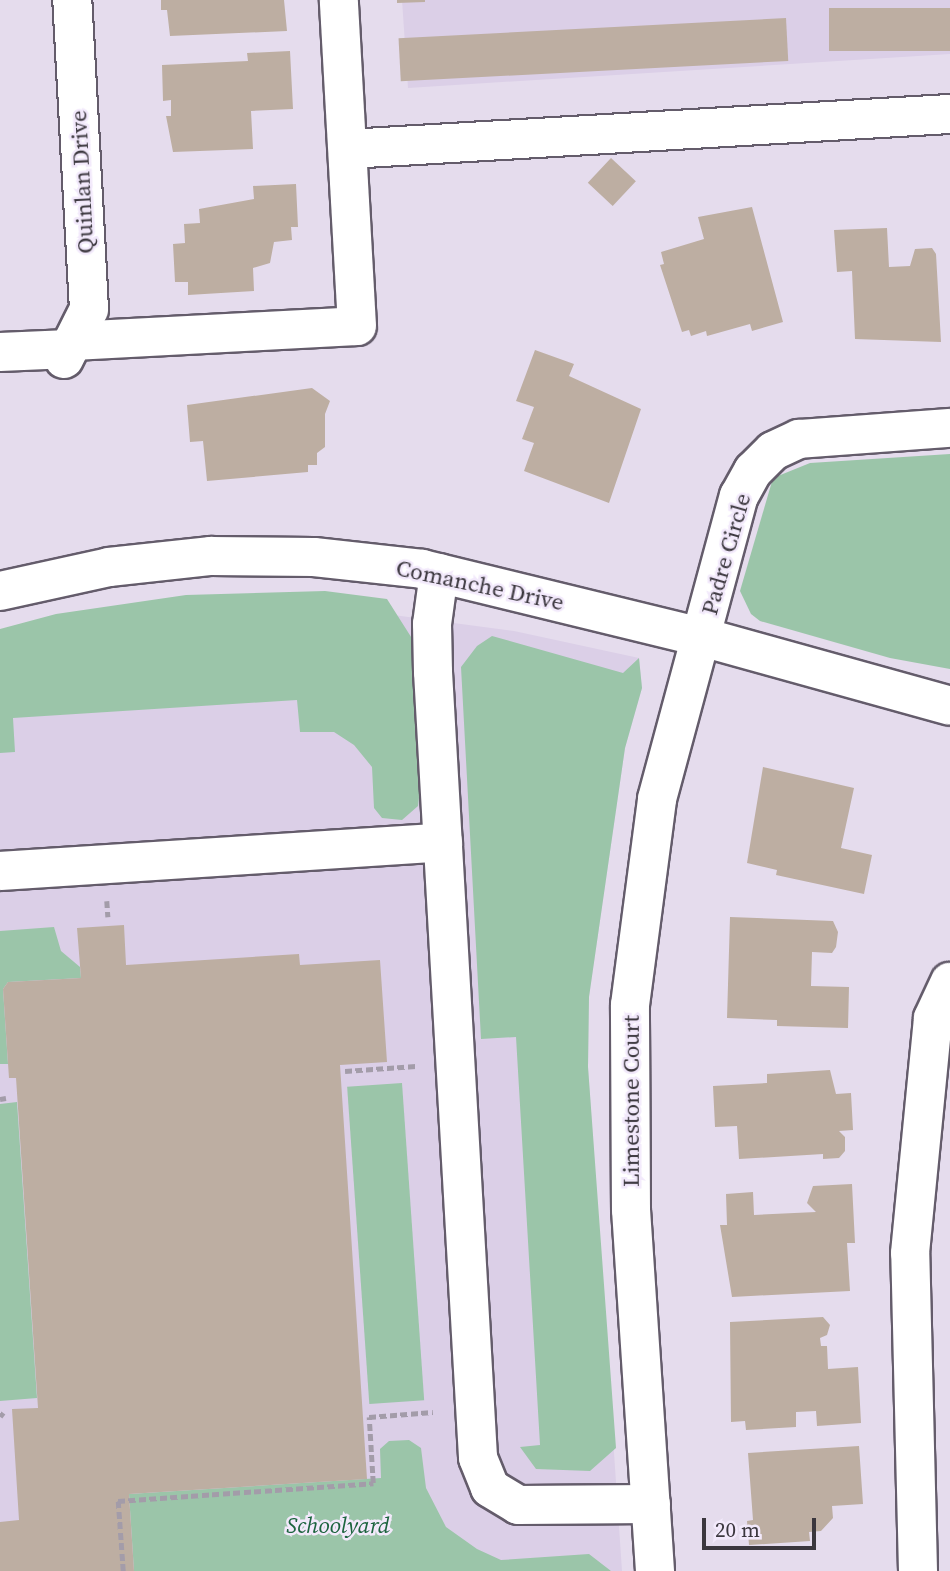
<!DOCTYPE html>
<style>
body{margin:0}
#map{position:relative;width:950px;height:1571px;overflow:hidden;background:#e5dced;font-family:"Source Serif 4",serif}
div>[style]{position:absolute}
.built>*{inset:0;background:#dbcfe7}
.green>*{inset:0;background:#9bc5a9;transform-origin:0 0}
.building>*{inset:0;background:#bdaea2;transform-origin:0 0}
.path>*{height:4.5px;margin-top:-2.25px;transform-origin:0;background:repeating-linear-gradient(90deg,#a39ca9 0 7px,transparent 0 10.5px)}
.roads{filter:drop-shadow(2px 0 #645c6b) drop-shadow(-2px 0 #645c6b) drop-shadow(0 2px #645c6b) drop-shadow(0 -2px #645c6b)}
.minor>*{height:38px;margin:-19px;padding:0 19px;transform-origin:19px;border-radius:19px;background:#fff}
span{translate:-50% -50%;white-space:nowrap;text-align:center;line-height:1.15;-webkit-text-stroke:5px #f2e9fb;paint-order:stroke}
.street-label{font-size:23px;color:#3b373e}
.park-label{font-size:23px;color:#1c643e;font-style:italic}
.scale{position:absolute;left:702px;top:1518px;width:114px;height:32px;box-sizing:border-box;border:4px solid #3b373e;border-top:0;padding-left:9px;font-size:21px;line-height:24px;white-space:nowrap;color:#3b373e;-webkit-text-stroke:5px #f2e9fb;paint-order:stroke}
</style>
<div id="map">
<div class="built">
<i style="clip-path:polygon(402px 0,950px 0,950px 54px,408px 88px)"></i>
<i style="clip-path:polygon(303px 603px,514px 631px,639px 658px,642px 688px,625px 748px,589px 997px,588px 1067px,622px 1571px,0 1571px,0 640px)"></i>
</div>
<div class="green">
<i style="clip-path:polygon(950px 454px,950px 669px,890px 658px,760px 621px,751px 614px,740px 591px,773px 478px,810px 463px)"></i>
<i style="clip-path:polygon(325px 591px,387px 599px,413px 640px,421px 781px,418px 806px,402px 820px,382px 818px,374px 808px,372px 767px,354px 745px,334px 732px,300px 732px,297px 700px,13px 718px,15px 752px,0 753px,0 629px,56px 614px,186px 595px)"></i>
<i style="clip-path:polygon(492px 636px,623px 673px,639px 658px,642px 688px,625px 748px,589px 997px,588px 1067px,616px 1448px,590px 1471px,536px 1469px,520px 1447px,540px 1445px,516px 1037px,481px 1039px,461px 667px,477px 646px)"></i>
<i style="clip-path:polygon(54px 927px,61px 951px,80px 967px,81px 978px,8px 982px,3px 989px,8px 1064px,0 1064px,0 931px)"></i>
<i style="left:402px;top:1083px;width:318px;height:55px;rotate:86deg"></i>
<i style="clip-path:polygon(17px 1102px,37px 1398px,0 1401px,0 1104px)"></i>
<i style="clip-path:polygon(409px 1440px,421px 1448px,426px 1488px,446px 1527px,477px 1549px,501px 1560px,589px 1554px,611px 1571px,134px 1571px,129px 1494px,381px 1478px,380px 1449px,389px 1441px)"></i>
</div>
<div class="building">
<i style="clip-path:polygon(161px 0,284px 0,287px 31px,170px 36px,167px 10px,161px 10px)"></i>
<i style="clip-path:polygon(397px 0,425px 0,425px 2px,397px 3px)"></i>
<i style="left:950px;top:8px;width:43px;height:121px;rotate:90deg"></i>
<i style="left:786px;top:18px;width:43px;height:388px;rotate:87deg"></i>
<i style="clip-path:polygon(290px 51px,293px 109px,251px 111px,253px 149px,173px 152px,166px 116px,171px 116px,171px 100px,163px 101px,162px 65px,248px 61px,247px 53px)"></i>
<i style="left:611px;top:158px;width:34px;height:34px;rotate:43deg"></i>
<i style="clip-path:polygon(296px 184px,298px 227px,291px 227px,292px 240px,274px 242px,270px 263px,253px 268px,254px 291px,188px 295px,188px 282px,175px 282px,173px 244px,185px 243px,184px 224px,200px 223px,199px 209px,254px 199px,253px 186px)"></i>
<i style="clip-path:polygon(752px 207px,783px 322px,752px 331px,750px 324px,707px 336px,706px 331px,691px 336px,689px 330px,682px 332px,660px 265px,664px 264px,661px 252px,704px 239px,698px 217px)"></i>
<i style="clip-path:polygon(887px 228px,889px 267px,910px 266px,915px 249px,932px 248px,936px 254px,941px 342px,855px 339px,852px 271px,837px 272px,834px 230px)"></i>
<i style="clip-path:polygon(535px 350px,574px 364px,569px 376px,641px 409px,609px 503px,524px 471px,534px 443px,522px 439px,534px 407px,516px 401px)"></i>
<i style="clip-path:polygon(312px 388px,330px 401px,325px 414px,325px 447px,317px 453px,317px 465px,308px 465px,308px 472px,207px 481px,203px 441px,190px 442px,187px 405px)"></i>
<i style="clip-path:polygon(763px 767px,854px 788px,841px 848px,872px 855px,864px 894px,776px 875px,777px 870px,747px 863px)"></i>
<i style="clip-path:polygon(730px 917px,833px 921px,838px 932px,836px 947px,832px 953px,812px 952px,811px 986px,849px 987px,848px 1028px,777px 1026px,777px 1020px,727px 1018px)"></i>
<i style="clip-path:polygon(124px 925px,126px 965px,299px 954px,300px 965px,380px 960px,387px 1062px,340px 1065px,367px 1479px,129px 1494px,134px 1571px,0 1571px,0 1522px,19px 1520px,12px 1409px,38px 1408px,16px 1078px,9px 1078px,3px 989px,8px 982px,81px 978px,77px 928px)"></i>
<i style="clip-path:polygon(830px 1070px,836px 1094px,851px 1093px,853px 1130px,839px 1131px,845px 1137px,845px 1151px,839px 1158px,823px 1159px,823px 1154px,739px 1159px,737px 1126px,715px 1127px,713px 1086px,767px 1083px,767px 1074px)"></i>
<i style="clip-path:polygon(852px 1184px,855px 1243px,847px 1243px,850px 1291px,732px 1297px,720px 1225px,727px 1225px,726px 1194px,753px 1192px,754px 1215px,816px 1212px,807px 1203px,813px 1186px)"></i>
<i style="clip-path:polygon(823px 1317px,830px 1325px,827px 1335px,820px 1338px,821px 1346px,827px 1346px,828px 1369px,858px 1367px,861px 1423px,817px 1426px,816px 1411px,796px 1412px,796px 1427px,746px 1430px,745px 1421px,731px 1422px,730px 1322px)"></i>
<i style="clip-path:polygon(859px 1446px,863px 1504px,832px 1506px,833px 1518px,821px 1531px,809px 1532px,810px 1541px,749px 1545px,747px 1521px,753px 1520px,748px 1453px)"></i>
</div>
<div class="path">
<i style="left:107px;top:901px;width:16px;rotate:86deg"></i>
<i style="left:345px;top:1071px;width:71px;rotate:-4deg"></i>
<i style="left:0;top:1099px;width:6px;rotate:-9deg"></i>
<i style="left:0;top:1413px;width:5px;rotate:37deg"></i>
<i style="left:123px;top:1571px;width:70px;rotate:-94.1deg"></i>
<i style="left:118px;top:1501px;width:256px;rotate:-4deg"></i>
<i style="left:373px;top:1483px;width:66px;rotate:-93.5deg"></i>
<i style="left:369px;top:1417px;width:64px;rotate:-4.5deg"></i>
</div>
<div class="roads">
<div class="minor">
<i style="left:348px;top:149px;width:603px;rotate:-3.33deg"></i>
<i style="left:73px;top:341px;width:284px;rotate:-3deg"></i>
<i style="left:357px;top:326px;width:326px;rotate:-93.2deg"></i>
<i style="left:0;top:352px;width:69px;rotate:-2.5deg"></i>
<i style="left:64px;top:359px;width:56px;rotate:-63.4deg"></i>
<i style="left:89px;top:309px;width:309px;rotate:-93.1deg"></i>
<i style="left:439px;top:573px;width:51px;rotate:97.8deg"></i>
<i style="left:432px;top:624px;width:48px;rotate:88.8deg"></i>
<i style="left:433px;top:672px;width:787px;rotate:86.72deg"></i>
<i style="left:478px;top:1458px;width:32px;rotate:68deg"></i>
<i style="left:490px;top:1488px;width:33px;rotate:31deg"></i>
<i style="left:518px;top:1505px;width:133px;rotate:-0.4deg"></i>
<i style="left:0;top:591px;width:112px;rotate:-12.4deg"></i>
<i style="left:109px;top:567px;width:103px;rotate:-6.2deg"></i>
<i style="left:211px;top:556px;width:103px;rotate:0.6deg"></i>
<i style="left:314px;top:557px;width:109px;rotate:6.3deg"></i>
<i style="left:422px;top:569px;width:288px;rotate:13.7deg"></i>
<i style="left:702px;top:637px;width:257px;rotate:15.5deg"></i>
<i style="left:0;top:871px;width:444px;rotate:-3.7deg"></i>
<i style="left:655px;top:1571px;width:362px;rotate:-93.8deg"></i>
<i style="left:631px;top:1210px;width:205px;rotate:-90.3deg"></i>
<i style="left:630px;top:1005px;width:208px;rotate:-82.5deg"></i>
<i style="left:657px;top:799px;width:314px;rotate:-74.9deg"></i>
<i style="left:739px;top:496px;width:29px;rotate:-61deg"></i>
<i style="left:753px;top:471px;width:28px;rotate:-45deg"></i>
<i style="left:773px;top:451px;width:29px;rotate:-25deg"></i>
<i style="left:799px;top:439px;width:151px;rotate:-4.2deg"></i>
<i style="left:918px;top:1571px;width:318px;rotate:-91.4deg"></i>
<i style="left:910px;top:1253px;width:236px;rotate:-84.4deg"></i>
<i style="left:933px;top:1018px;width:40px;rotate:-65deg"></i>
</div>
</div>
<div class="street-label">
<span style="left:82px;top:182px;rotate:-93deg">Quinlan Drive</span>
<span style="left:726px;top:554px;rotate:-74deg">Padre Circle</span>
<span style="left:480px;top:585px;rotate:12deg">Comanche Drive</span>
<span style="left:631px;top:1101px;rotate:-90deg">Limestone Court</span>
</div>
<div class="park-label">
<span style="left:338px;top:1525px">Schoolyard</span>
</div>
<div class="scale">20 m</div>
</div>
